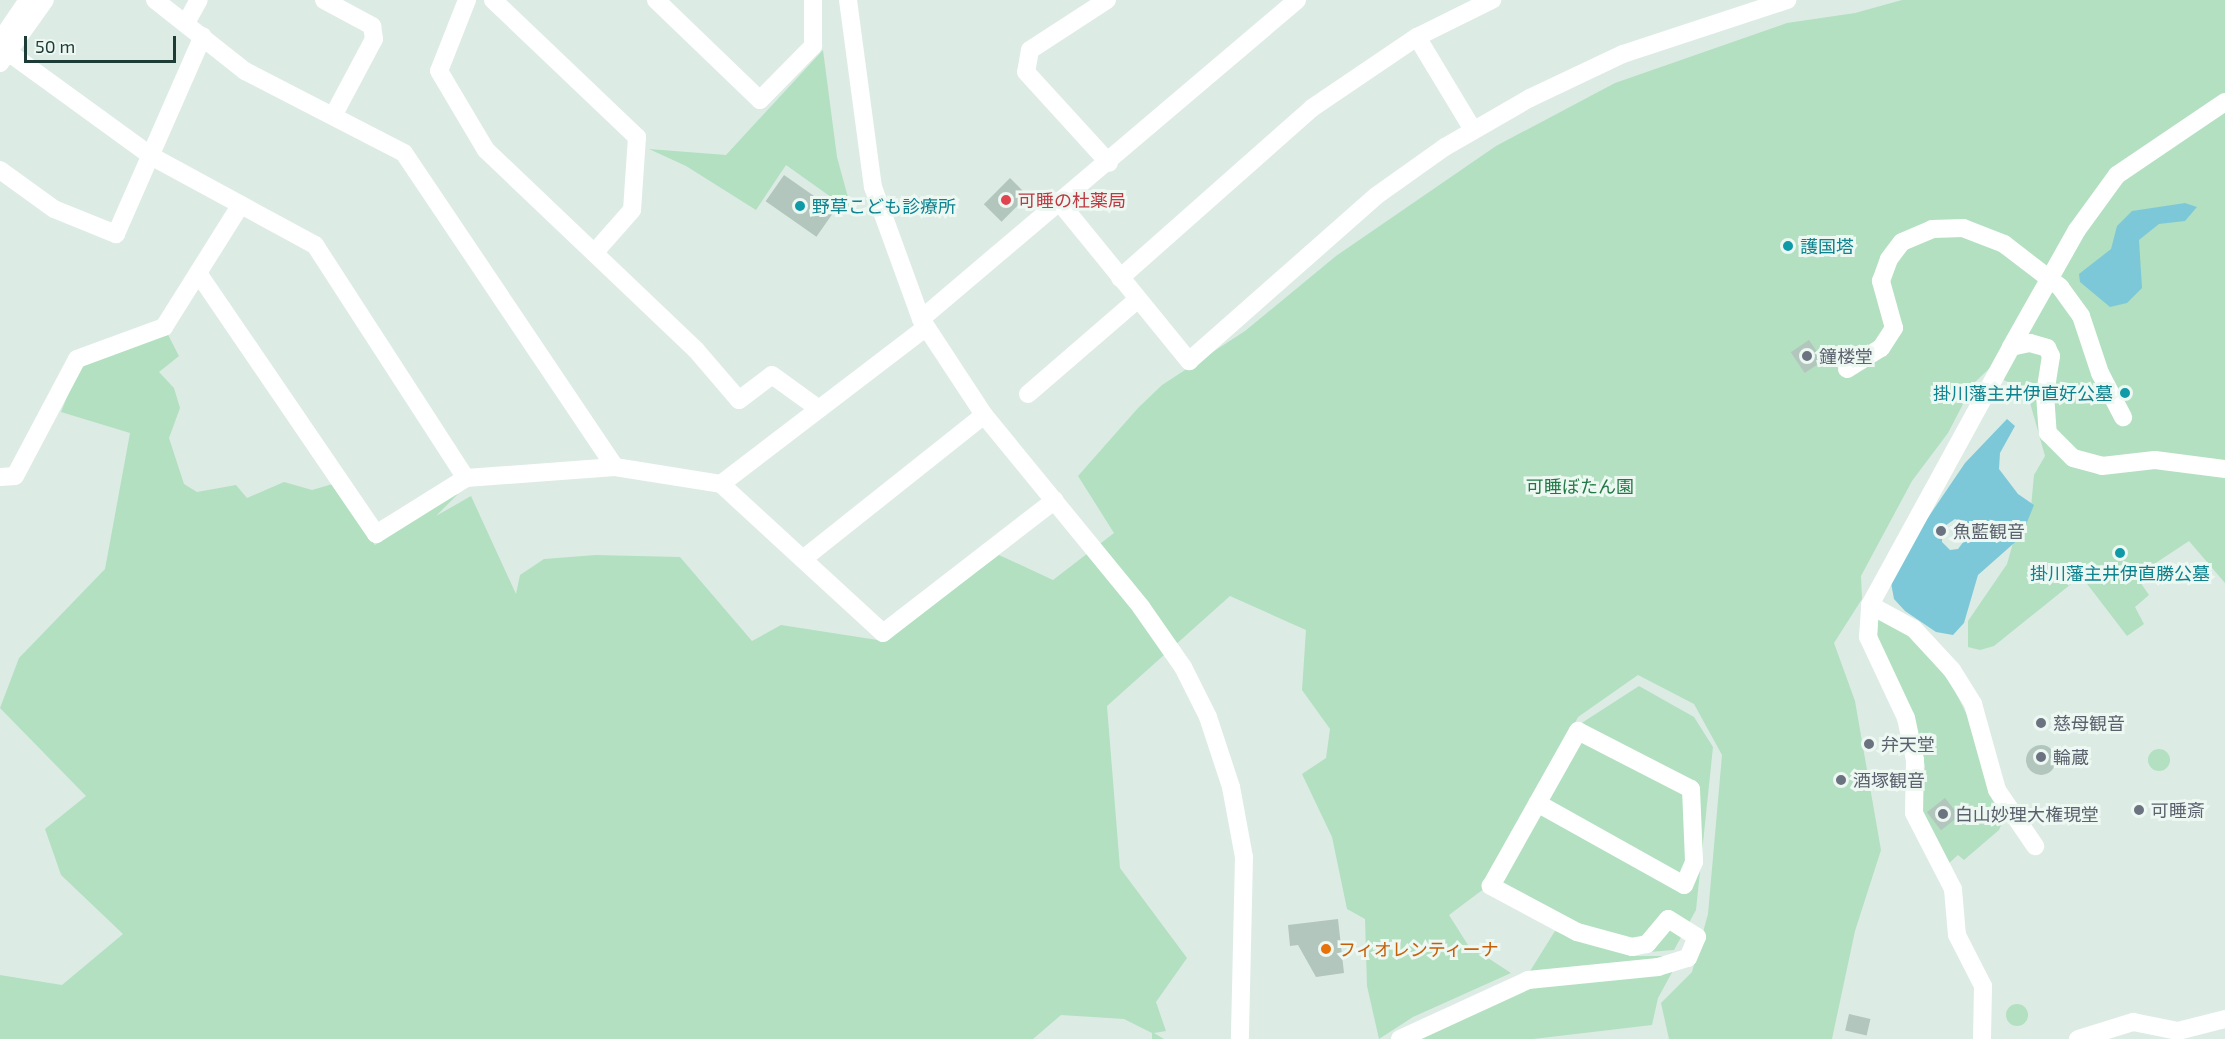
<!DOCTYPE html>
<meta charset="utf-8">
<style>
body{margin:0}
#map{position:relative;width:2225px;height:1039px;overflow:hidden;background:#ddebe5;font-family:"Exo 2","Noto Sans JP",sans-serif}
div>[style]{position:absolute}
.green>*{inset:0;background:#b3e0c0}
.round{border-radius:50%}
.water>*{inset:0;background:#7dc8d8}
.building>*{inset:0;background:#b2c6be;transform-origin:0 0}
.minor>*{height:18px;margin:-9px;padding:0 9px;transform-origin:9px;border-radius:9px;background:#fff}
.dots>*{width:16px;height:16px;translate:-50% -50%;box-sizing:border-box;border:3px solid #eef8f3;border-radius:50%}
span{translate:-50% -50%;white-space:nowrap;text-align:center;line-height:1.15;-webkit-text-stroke:6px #eef8f3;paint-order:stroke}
.health-label{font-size:18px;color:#be3a42}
.left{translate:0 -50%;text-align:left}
.culture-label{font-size:18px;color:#0d838f}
.right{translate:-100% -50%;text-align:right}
.worship-label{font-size:18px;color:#5b616d}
.park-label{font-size:18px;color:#227845}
.food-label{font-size:18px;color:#c56008}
.scale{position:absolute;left:24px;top:36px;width:152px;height:27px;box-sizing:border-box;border:3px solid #1d3c35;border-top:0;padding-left:8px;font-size:18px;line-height:21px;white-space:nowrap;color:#1d3c35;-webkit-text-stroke:4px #eef8f3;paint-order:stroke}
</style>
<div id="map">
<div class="green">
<i style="clip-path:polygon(1902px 0,2225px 0,2225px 583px,2189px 541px,2136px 576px,2149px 595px,2135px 607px,2144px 624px,2127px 636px,2081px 576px,1994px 646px,1980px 650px,1968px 647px,1968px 621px,2007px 564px,2018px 525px,2031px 507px,2034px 475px,2045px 456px,2027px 392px,1998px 377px,2010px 349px,1974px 383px,1948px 433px,1912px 481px,1861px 576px,1862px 599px,1834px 643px,1855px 701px,1881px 850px,1855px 931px,1832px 1039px,1669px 1039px,1661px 1003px,1692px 972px,1708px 914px,1722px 755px,1694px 704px,1638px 675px,1578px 717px,1535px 802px,1577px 726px,1639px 686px,1694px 717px,1713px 747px,1696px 910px,1674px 950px,1636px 953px,1601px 946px,1633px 956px,1681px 956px,1658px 998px,1652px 1025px,1533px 1039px,1420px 1039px,1517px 992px,1555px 931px,1568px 935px,1485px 888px,1449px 915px,1468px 945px,1511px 973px,1413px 1017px,1379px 1039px,1367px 986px,1365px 919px,1347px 909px,1332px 837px,1302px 774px,1326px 758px,1330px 729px,1302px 690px,1306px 630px,1230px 596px,1107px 706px,1120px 868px,1187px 958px,1156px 1002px,1166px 1031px,1154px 1033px,1164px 1039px,1152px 1039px,1152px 1033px,1124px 1019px,1061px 1015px,1033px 1039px,0 1039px,0 975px,62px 985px,123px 934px,61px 875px,45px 829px,86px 796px,0 708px,19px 658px,105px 569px,130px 433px,61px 412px,83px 357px,164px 327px,179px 356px,159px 372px,174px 388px,180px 408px,169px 438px,184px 484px,197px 492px,236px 485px,247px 498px,284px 482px,312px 490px,336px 483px,375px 545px,450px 495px,458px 494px,436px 516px,471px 496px,516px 594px,520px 575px,544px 559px,596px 555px,680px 557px,752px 641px,781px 625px,884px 641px,999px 555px,1053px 580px,1114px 533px,1078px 476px,1138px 408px,1162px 385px,1245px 331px,1336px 256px,1496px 146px,1615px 83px,1787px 23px,1855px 13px)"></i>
<i style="clip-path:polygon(823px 50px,837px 157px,852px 212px,786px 165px,756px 210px,686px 166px,649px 149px,726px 155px)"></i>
<i style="clip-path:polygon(1878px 616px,1907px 634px,1929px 656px,1952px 685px,1973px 727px,1990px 795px,2003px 821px,1999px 830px,1964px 860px,1958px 855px,1948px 864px,1920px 813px,1925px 766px,1918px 735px,1877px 645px)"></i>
<i class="round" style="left:2148px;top:749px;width:22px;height:22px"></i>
<i class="round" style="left:2006px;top:1004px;width:22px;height:22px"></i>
</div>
<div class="water">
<i style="clip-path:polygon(2185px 203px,2197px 207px,2185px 221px,2159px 224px,2139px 240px,2142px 288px,2127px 303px,2110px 307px,2080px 282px,2079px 274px,2111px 249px,2117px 226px,2132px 211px)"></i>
<i style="clip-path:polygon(evenodd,2007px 419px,2015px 426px,2000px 453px,1999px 469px,2018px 494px,2034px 505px,2021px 537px,1978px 575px,1964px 623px,1953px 635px,1936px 632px,1905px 611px,1894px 599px,1891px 583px,1921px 528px,1965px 463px,2007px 419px,1955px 519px,1967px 524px,1970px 533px,1958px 549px,1950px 550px,1942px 542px,1942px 528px,1955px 519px)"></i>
</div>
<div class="building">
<i style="left:784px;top:175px;width:62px;height:32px;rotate:35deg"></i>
<i style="left:1010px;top:178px;width:25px;height:37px;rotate:45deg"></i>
<i style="left:1809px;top:340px;width:25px;height:22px;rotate:56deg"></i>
<i class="round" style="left:2026px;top:745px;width:30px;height:30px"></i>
<i style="left:1945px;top:798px;width:23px;height:23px;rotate:52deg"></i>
<i style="clip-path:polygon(1338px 919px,1344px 973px,1316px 977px,1298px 945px,1290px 946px,1288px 925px)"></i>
<i style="left:1849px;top:1014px;width:22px;height:17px;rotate:13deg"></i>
</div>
<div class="minor">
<i style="left:155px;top:0;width:115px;rotate:38.3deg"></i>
<i style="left:245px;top:71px;width:179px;rotate:27.3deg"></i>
<i style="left:404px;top:153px;width:378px;rotate:56.1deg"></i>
<i style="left:324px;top:0;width:55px;rotate:28.4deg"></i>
<i style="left:372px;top:26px;width:13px;rotate:81deg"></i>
<i style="left:374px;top:39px;width:87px;rotate:118deg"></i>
<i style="left:467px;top:0;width:76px;rotate:111.5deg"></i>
<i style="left:439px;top:71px;width:92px;rotate:59.3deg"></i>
<i style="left:486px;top:150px;width:290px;rotate:43.6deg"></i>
<i style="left:696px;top:350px;width:66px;rotate:49.3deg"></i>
<i style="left:739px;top:400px;width:41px;rotate:-37.1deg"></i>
<i style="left:772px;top:375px;width:58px;rotate:35.9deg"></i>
<i style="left:493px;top:0;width:199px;rotate:43.6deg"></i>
<i style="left:637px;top:137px;width:73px;rotate:93.9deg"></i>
<i style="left:632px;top:210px;width:56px;rotate:131.4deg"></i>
<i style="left:656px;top:0;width:144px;rotate:43.9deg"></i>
<i style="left:760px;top:100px;width:76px;rotate:-45.5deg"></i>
<i style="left:813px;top:46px;width:46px;rotate:-90deg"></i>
<i style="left:848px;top:0;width:189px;rotate:82.4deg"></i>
<i style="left:873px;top:187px;width:140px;rotate:70deg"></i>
<i style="left:921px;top:319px;width:115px;rotate:56.7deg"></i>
<i style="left:984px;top:415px;width:248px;rotate:50.7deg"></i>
<i style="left:1141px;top:607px;width:73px;rotate:55deg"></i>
<i style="left:1183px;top:667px;width:56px;rotate:63.4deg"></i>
<i style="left:1208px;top:717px;width:74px;rotate:71.8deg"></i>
<i style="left:1231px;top:787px;width:71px;rotate:79.5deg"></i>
<i style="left:1244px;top:857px;width:182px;rotate:91.3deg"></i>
<i style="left:1107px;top:0;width:92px;rotate:147deg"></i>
<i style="left:1030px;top:50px;width:22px;rotate:100deg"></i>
<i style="left:1026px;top:72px;width:123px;rotate:47.6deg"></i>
<i style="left:186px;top:23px;width:26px;rotate:-61deg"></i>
<i style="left:1417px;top:37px;width:109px;rotate:58.9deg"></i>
<i style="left:0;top:41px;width:50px;rotate:-55.7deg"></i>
<i style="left:8px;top:52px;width:177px;rotate:36deg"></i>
<i style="left:151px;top:156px;width:187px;rotate:28.5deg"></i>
<i style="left:315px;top:245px;width:278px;rotate:57.1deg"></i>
<i style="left:0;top:63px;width:77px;rotate:-54.5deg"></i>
<i style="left:0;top:170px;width:67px;rotate:35.8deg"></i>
<i style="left:54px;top:209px;width:67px;rotate:22deg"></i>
<i style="left:116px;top:234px;width:216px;rotate:-66.3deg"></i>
<i style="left:1061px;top:204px;width:203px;rotate:50.8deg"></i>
<i style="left:1189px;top:361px;width:249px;rotate:-41.4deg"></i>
<i style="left:1376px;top:196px;width:85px;rotate:-35.4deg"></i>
<i style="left:1445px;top:147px;width:98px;rotate:-30deg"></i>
<i style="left:1530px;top:98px;width:103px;rotate:-25.3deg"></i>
<i style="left:1623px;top:54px;width:173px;rotate:-18.2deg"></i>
<i style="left:198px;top:273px;width:316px;rotate:55.7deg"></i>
<i style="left:376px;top:534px;width:106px;rotate:-31.9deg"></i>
<i style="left:466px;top:478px;width:149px;rotate:-4.2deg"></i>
<i style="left:615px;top:467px;width:107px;rotate:9.1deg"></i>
<i style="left:721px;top:484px;width:220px;rotate:42.6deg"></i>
<i style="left:883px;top:633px;width:217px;rotate:-37.7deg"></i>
<i style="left:1120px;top:278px;width:256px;rotate:-41.5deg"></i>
<i style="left:1312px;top:108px;width:127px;rotate:-34.1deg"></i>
<i style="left:1417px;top:37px;width:84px;rotate:-26.3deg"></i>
<i style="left:921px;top:319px;width:493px;rotate:-40.3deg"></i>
<i style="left:2011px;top:347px;width:134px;rotate:-60.6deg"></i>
<i style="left:2077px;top:230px;width:68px;rotate:-54deg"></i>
<i style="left:2117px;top:175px;width:130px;rotate:-34.1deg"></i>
<i style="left:1847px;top:369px;width:40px;rotate:-32deg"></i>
<i style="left:1881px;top:348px;width:24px;rotate:-57deg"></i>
<i style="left:1894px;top:328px;width:49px;rotate:-105.5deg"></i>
<i style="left:1881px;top:281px;width:23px;rotate:-70deg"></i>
<i style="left:1889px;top:259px;width:21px;rotate:-53deg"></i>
<i style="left:1902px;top:242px;width:33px;rotate:-23deg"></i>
<i style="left:1932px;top:229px;width:31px;rotate:-2deg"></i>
<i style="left:1963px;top:228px;width:44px;rotate:21.3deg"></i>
<i style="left:2004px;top:244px;width:71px;rotate:37.5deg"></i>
<i style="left:2060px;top:287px;width:36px;rotate:54deg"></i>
<i style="left:2081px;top:316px;width:60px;rotate:71.6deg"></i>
<i style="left:2100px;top:373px;width:50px;rotate:62.4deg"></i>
<i style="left:1028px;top:394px;width:144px;rotate:-40.8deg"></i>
<i style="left:0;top:477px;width:15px;rotate:-4deg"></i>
<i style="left:15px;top:476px;width:132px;rotate:-62.1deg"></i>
<i style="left:77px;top:359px;width:93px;rotate:-20.2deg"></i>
<i style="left:164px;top:327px;width:143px;rotate:-57.9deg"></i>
<i style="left:721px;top:484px;width:258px;rotate:-37.4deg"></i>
<i style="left:803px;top:559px;width:231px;rotate:-38.5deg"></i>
<i style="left:1870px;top:605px;width:50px;rotate:28.6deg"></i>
<i style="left:1914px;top:629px;width:56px;rotate:47.2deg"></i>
<i style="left:1952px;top:670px;width:40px;rotate:58deg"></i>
<i style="left:1973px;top:704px;width:89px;rotate:74.4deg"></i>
<i style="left:1997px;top:790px;width:68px;rotate:55.8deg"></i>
<i style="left:1400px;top:1039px;width:141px;rotate:-24.7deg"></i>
<i style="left:1528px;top:980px;width:131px;rotate:-5.7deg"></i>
<i style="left:1658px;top:967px;width:31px;rotate:-17deg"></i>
<i style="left:1688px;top:958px;width:23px;rotate:-67deg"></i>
<i style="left:1697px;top:937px;width:34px;rotate:-148deg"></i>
<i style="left:1668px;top:919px;width:33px;rotate:130deg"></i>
<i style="left:1647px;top:944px;width:15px;rotate:169deg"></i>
<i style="left:1632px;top:947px;width:57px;rotate:-164.7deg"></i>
<i style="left:1577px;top:932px;width:98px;rotate:-151.9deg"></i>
<i style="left:1491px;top:886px;width:178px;rotate:-60.7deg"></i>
<i style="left:1578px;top:731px;width:127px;rotate:27.2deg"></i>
<i style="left:1691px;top:789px;width:73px;rotate:87.6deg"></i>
<i style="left:1694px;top:862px;width:25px;rotate:113deg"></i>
<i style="left:1684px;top:885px;width:168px;rotate:-150.8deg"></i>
<i style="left:1982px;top:1039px;width:53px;rotate:-88.9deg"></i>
<i style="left:1983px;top:986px;width:57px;rotate:-117deg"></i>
<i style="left:1957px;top:935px;width:46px;rotate:-95deg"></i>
<i style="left:1953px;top:889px;width:85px;rotate:-117.2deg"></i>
<i style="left:1914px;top:813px;width:53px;rotate:-88.9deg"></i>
<i style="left:1915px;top:760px;width:43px;rotate:-102.1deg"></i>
<i style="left:1906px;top:718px;width:89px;rotate:-115.1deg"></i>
<i style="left:1868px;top:637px;width:32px;rotate:-86deg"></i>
<i style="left:1870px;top:605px;width:294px;rotate:-61.3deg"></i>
<i style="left:2011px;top:347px;width:19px;rotate:-12deg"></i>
<i style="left:2030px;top:343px;width:18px;rotate:16deg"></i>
<i style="left:2047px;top:348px;width:9px;rotate:63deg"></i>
<i style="left:2051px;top:356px;width:38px;rotate:99deg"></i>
<i style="left:2045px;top:394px;width:39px;rotate:86deg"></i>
<i style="left:2048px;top:433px;width:35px;rotate:45deg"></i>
<i style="left:2073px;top:458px;width:30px;rotate:15deg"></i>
<i style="left:2102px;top:466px;width:53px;rotate:-6.5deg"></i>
<i style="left:2155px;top:460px;width:71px;rotate:7.3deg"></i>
<i style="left:2078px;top:1039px;width:58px;rotate:-17.2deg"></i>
<i style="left:2133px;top:1022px;width:46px;rotate:11.3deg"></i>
<i style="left:2178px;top:1031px;width:49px;rotate:-14.3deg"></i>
</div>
<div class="dots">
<i style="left:1006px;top:200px;background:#e0444e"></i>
<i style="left:800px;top:206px;background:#0f9aa8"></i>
<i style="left:1788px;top:246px;background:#0f9aa8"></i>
<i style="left:1807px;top:356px;background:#6b7280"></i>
<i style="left:2125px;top:393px;background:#0f9aa8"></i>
<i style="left:1941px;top:531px;background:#6b7280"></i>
<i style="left:2120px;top:553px;background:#0f9aa8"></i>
<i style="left:2041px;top:723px;background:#6b7280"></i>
<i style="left:1869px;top:744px;background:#6b7280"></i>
<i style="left:2041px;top:757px;background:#6b7280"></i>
<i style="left:1841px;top:780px;background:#6b7280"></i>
<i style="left:2139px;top:810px;background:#6b7280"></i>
<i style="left:1943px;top:814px;background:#6b7280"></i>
<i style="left:1326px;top:949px;background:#e8710a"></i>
</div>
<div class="health-label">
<span class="left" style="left:1018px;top:200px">可睡の杜薬局</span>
</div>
<div class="culture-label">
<span class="left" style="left:812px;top:206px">野草こども診療所</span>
<span class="left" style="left:1800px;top:246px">護国塔</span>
<span class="right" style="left:2113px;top:393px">掛川藩主井伊直好公墓</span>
<span style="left:2120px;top:573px">掛川藩主井伊直勝公墓</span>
</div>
<div class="worship-label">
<span class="left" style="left:1819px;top:356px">鐘楼堂</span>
<span class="left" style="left:1953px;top:531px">魚藍観音</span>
<span class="left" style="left:2053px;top:723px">慈母観音</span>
<span class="left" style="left:1881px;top:744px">弁天堂</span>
<span class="left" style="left:2053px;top:757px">輪蔵</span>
<span class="left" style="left:1853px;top:780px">酒塚観音</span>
<span class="left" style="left:2151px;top:810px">可睡斎</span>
<span class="left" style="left:1955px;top:814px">白山妙理大権現堂</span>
</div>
<div class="park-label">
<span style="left:1580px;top:486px">可睡ぼたん園</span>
</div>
<div class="food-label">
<span class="left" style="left:1338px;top:949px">フィオレンティーナ</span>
</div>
<div class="scale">50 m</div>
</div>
